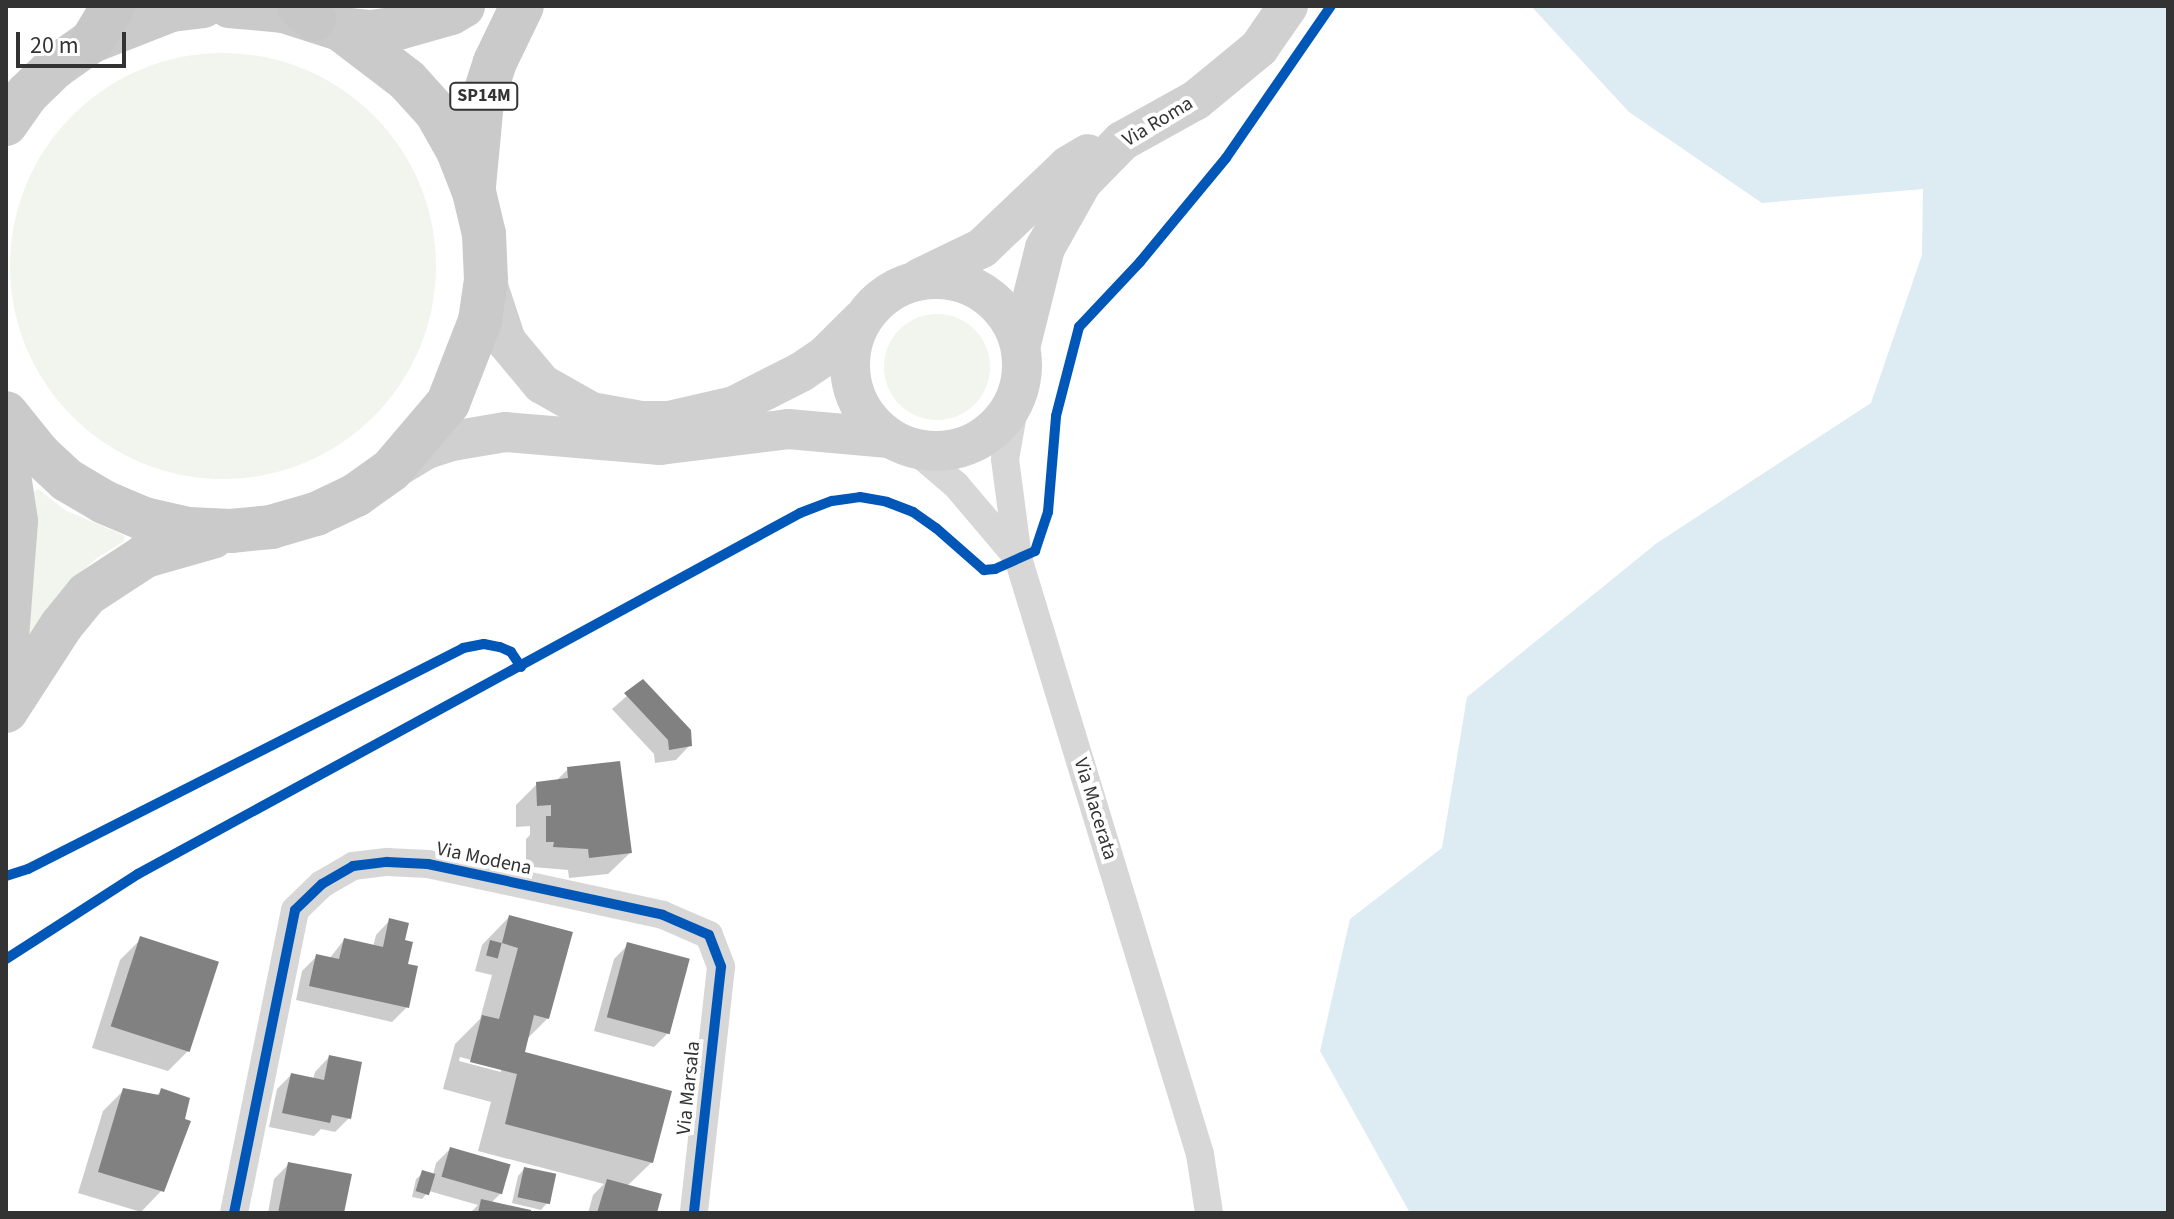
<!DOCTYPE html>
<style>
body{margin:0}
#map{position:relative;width:2174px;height:1219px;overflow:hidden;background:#fff;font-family:"Source Sans 3",sans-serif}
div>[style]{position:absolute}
.green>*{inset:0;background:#f1f5ed}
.round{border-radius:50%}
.water>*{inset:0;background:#ddebf3}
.shadow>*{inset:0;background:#0003}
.building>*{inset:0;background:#818181;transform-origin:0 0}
.minor>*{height:28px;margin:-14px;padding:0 14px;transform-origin:14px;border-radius:14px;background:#d7d7d7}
.secondary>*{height:40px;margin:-20px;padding:0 20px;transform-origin:20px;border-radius:20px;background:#d0d0d0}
.secondary>.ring{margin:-20px;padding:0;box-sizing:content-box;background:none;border:40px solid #d0d0d0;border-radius:50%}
.primary>*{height:44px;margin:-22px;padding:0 22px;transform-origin:22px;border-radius:22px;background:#cacaca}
.trunk>*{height:44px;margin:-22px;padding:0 22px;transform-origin:22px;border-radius:22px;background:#c7c7c7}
.cycleway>*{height:10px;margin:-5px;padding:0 5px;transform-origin:5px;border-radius:5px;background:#0057b8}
span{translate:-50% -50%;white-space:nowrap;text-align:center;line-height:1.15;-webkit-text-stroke:8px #fff;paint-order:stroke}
.shield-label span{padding:2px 6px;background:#fff;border:2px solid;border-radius:6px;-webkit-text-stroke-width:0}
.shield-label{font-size:18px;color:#333;font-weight:700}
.street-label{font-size:20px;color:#333}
.frame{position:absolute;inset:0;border:8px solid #333;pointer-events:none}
.scale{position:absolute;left:16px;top:32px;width:110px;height:36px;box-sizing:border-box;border:4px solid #333;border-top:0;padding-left:10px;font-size:24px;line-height:28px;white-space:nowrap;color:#333;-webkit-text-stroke:6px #fff;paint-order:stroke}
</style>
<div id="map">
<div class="green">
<i class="round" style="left:10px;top:53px;width:426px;height:426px"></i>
<i class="round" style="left:884px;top:314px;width:106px;height:106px"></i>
<i style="clip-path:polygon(38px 489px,65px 510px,125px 536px,123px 542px,98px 557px,71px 581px,31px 637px,27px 635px,36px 539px,31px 495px)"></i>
</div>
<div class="water">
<i style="clip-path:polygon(1531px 6px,2168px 6px,2168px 1213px,1410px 1213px,1320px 1051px,1350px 919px,1442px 848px,1467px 697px,1657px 543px,1871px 403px,1922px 255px,1923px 189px,1762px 203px,1629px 112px)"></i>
</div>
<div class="shadow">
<i style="clip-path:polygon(643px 682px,690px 745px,676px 760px,655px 763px,654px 754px,612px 709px)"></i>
<i style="clip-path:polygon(568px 769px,630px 853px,608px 874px,569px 878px,568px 870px,533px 867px,533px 863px,526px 863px,526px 839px,530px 835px,530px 826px,516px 827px,516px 805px,537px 784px,555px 782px)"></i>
<i style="clip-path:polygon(evenodd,509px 917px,548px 1018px,526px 1040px,522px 1054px,652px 1162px,627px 1186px,655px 1213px,588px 1213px,593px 1195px,604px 1184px,478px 1151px,491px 1102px,443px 1089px,455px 1044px,480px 1019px,492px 975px,475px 971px,482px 945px,509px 917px,460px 1057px,501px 1068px,501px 1072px,459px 1061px,460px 1057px)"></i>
<i style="clip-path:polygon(390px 920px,403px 941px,407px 1007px,392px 1022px,296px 1000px,302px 971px,317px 956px,329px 959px,344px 940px,373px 947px,376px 935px)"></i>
<i style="clip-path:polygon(141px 939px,189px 1050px,168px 1071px,92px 1048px,120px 960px)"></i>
<i style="clip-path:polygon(628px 945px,668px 1033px,654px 1047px,594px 1031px,614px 959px)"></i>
<i style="clip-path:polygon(329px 1057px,349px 1118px,335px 1132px,321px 1129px,314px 1136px,269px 1127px,277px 1089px,291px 1075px,313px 1079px,315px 1072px)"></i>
<i style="clip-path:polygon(124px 1090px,156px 1096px,161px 1091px,162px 1190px,141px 1212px,78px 1193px,103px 1111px)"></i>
<i style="clip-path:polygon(450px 1149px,501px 1193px,490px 1204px,529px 1213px,470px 1213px,478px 1205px,429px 1191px,422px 1199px,412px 1197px,416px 1179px,423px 1173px,433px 1175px,436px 1163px)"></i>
<i style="clip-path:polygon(289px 1164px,342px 1213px,268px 1213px,274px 1179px)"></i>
<i style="clip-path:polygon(524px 1169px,547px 1203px,541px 1210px,512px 1203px,518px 1176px)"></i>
</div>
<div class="building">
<i style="clip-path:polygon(643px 679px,691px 730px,692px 746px,669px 750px,668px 740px,624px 693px)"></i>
<i style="clip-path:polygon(620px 761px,632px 853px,589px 858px,588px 849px,553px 847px,554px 842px,546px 842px,546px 816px,551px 816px,551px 805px,537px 806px,536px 782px,568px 778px,567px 767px)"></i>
<i style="clip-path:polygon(509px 915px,573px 932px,549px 1019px,534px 1015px,525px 1052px,672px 1091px,653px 1163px,505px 1124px,517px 1074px,470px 1062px,482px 1015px,499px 1019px,518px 948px,502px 943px)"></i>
<i style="clip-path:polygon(389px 918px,409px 923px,405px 940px,413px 942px,408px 964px,418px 966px,409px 1008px,309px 986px,316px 954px,339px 959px,344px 938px,383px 947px)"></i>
<i style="left:140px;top:936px;width:83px;height:95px;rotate:18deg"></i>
<i style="left:490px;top:940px;width:12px;height:16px;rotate:14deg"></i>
<i style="left:627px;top:942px;width:65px;height:78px;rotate:15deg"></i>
<i style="clip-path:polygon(329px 1055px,362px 1062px,351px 1119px,332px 1115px,330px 1123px,282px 1113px,291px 1073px,324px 1080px)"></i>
<i style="clip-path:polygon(123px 1088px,159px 1095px,161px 1088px,190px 1098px,185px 1119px,191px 1121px,164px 1192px,98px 1172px)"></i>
<i style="left:450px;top:1147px;width:63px;height:31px;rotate:16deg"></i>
<i style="clip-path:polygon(288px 1162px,352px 1174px,344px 1213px,278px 1213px)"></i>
<i style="left:524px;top:1167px;width:33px;height:31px;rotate:12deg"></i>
<i style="left:422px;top:1170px;width:14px;height:22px;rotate:17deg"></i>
<i style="clip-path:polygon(607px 1179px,662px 1194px,657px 1213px,597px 1213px)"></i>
<i style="clip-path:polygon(481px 1199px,531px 1210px,531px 1213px,478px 1213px)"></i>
</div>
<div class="minor">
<i style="left:1015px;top:403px;width:57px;rotate:100.1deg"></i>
<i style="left:1005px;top:459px;width:100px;rotate:82.5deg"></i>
<i style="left:1018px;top:558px;width:623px;rotate:73.02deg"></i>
<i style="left:1200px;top:1154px;width:60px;rotate:81.3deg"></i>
<i style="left:915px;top:450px;width:54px;rotate:40.5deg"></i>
<i style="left:956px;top:485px;width:96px;rotate:49.7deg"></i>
<i style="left:234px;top:1213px;width:309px;rotate:-78.6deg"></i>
<i style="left:295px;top:910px;width:37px;rotate:-44deg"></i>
<i style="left:322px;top:884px;width:36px;rotate:-30deg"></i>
<i style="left:353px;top:866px;width:34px;rotate:-7deg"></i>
<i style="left:387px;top:862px;width:41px;rotate:2.8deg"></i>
<i style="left:428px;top:864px;width:240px;rotate:12.2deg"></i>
<i style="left:663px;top:915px;width:50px;rotate:23.5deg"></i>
<i style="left:709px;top:935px;width:34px;rotate:69deg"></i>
<i style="left:721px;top:967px;width:247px;rotate:96.3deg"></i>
</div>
<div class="secondary">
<i style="left:920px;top:278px;width:69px;rotate:-25.8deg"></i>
<i style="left:982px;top:248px;width:119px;rotate:-43.6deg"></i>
<i style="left:1068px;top:166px;width:23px;rotate:-31deg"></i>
<i class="ring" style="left:850px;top:279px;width:132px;height:132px"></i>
<i style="left:486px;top:280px;width:64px;rotate:71.8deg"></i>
<i style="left:506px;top:341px;width:56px;rotate:50.1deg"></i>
<i style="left:542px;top:384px;width:56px;rotate:29.7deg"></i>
<i style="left:591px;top:412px;width:51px;rotate:10.2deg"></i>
<i style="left:641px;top:421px;width:28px"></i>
<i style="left:669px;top:421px;width:67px;rotate:-13deg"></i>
<i style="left:734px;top:406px;width:75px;rotate:-26.9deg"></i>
<i style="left:801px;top:372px;width:30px;rotate:-34deg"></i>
<i style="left:826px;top:355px;width:48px;rotate:-45deg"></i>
<i style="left:1021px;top:344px;width:99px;rotate:-76deg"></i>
<i style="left:1045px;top:248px;width:76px;rotate:-60.7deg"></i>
<i style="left:1082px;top:182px;width:57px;rotate:-45.7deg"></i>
<i style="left:1122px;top:141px;width:85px;rotate:-29deg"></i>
<i style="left:1196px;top:100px;width:82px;rotate:-39.5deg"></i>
<i style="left:1259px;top:48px;width:51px;rotate:-55.4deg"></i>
<i style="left:395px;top:468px;width:37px;rotate:-31deg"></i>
<i style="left:427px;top:449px;width:26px;rotate:-18deg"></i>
<i style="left:452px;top:441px;width:54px;rotate:-9.6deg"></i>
<i style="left:505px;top:432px;width:156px;rotate:4.8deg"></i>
<i style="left:660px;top:445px;width:129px;rotate:-7.1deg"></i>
<i style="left:788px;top:429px;width:101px;rotate:5.1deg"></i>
</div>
<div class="primary">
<i style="left:340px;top:29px;width:31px;rotate:6deg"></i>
<i style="left:371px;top:32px;width:27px;rotate:-8deg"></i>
<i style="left:398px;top:28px;width:55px;rotate:-15.8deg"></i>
<i style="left:451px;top:13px;width:14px;rotate:-30deg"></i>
<i style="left:6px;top:124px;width:37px;rotate:-55deg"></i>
<i style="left:27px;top:94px;width:39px;rotate:-44deg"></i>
<i style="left:55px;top:67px;width:45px;rotate:-35.1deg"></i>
<i style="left:92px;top:41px;width:85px;rotate:-21.4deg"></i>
<i style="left:171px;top:10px;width:32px;rotate:-7deg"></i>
<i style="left:474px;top:186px;width:84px;rotate:-84.6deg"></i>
<i style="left:482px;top:102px;width:42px;rotate:-72deg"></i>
<i style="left:495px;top:62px;width:62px;rotate:-64.3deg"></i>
<i style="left:6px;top:413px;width:53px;rotate:51.2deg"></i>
<i style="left:39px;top:454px;width:38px;rotate:43deg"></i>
<i style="left:67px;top:480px;width:43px;rotate:30.7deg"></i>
<i style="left:104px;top:502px;width:43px;rotate:23deg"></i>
<i style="left:144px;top:519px;width:45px;rotate:12.8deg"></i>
<i style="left:188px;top:529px;width:43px;rotate:2.7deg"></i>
<i style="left:231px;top:531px;width:40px;rotate:-5.7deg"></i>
<i style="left:271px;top:527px;width:47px;rotate:-16.1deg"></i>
<i style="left:316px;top:514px;width:44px;rotate:-25.4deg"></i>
<i style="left:356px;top:495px;width:43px;rotate:-35.5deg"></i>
<i style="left:391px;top:470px;width:88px;rotate:-49.6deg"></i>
<i style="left:448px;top:403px;width:88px;rotate:-68.7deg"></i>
<i style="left:480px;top:321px;width:41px;rotate:-81.7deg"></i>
<i style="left:486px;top:280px;width:46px;rotate:-92.5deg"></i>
<i style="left:484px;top:234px;width:43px;rotate:-103.4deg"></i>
<i style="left:474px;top:192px;width:44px;rotate:-111.3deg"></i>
<i style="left:458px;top:151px;width:45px;rotate:-119.4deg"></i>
<i style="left:436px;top:112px;width:43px;rotate:-132.2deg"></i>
<i style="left:407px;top:80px;width:84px;rotate:-142.7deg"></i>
<i style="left:340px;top:29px;width:59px;rotate:-162.2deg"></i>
<i style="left:284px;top:11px;width:55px;rotate:-174.8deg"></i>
<i style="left:6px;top:455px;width:67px;rotate:81.4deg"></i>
<i style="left:16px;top:521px;width:131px;rotate:94.4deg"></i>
<i style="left:6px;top:711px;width:101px;rotate:-57.1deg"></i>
<i style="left:61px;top:626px;width:41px;rotate:-50.9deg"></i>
<i style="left:87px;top:594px;width:69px;rotate:-33.2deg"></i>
<i style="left:145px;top:556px;width:70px;rotate:-15.8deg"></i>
</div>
<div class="trunk">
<i style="left:299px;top:6px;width:20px;rotate:41deg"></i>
<i style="left:92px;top:41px;width:41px;rotate:-59deg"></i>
</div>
<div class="cycleway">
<i style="left:6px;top:876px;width:23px;rotate:-18deg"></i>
<i style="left:28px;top:869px;width:488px;rotate:-26.9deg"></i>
<i style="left:463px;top:648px;width:21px;rotate:-11deg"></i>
<i style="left:484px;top:644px;width:16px;rotate:11deg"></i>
<i style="left:500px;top:647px;width:12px;rotate:24deg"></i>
<i style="left:511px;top:652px;width:18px;rotate:56deg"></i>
<i style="left:6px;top:959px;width:157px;rotate:-32.8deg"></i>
<i style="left:138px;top:874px;width:754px;rotate:-28.6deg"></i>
<i style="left:800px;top:513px;width:34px;rotate:-21deg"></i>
<i style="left:832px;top:501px;width:28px;rotate:-8deg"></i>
<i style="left:860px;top:497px;width:27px;rotate:10deg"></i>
<i style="left:887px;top:502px;width:28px;rotate:21deg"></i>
<i style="left:913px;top:512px;width:28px;rotate:35deg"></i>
<i style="left:936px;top:528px;width:64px;rotate:41.2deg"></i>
<i style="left:984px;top:570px;width:11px;rotate:-5deg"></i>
<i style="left:995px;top:569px;width:44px;rotate:-24.2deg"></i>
<i style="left:1035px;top:551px;width:41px;rotate:-71.6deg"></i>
<i style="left:1048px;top:512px;width:96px;rotate:-85.2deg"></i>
<i style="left:1056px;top:416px;width:92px;rotate:-75.5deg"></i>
<i style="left:1079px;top:327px;width:89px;rotate:-46.8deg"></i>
<i style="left:1140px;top:262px;width:135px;rotate:-50.4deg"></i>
<i style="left:1226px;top:158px;width:185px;rotate:-55.4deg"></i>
<i style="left:234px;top:1213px;width:309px;rotate:-78.6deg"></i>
<i style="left:295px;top:910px;width:37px;rotate:-44deg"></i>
<i style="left:322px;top:884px;width:36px;rotate:-30deg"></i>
<i style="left:353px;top:866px;width:34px;rotate:-7deg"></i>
<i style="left:387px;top:862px;width:41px;rotate:2.8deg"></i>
<i style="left:428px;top:864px;width:240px;rotate:12.2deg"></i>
<i style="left:663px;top:915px;width:50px;rotate:23.5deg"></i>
<i style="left:709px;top:935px;width:34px;rotate:69deg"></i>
<i style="left:721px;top:967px;width:247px;rotate:96.3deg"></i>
</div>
<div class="shield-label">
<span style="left:484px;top:96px">SP14M</span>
</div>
<div class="street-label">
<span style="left:1158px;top:122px;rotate:-31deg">Via Roma</span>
<span style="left:1095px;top:809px;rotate:73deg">Via Macerata</span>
<span style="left:484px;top:859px;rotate:12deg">Via Modena</span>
<span style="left:689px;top:1088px;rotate:-84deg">Via Marsala</span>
</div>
<div class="frame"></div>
<div class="scale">20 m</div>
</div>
